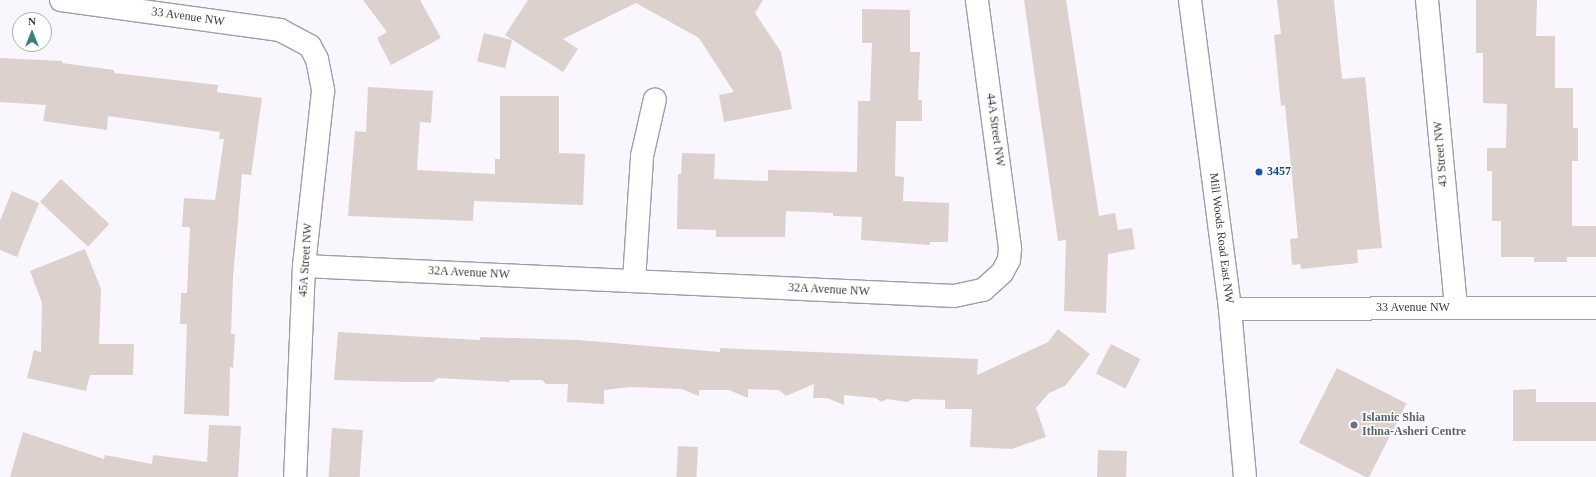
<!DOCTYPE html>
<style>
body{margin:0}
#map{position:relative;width:1596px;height:477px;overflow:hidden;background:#faf6fe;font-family:Georgia,serif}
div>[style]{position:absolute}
.building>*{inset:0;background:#ddd1cd;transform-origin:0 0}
.roads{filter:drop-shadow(1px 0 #a19ca6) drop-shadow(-1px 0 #a19ca6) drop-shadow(0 1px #a19ca6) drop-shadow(0 -1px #a19ca6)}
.minor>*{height:22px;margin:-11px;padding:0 11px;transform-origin:11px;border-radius:11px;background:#fff}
.dots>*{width:11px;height:11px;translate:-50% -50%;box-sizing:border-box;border:2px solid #fff;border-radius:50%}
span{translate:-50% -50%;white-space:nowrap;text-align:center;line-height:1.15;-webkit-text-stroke:3px #fff;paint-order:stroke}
.street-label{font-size:12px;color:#3a383c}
.transit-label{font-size:12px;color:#164399;font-weight:700}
.left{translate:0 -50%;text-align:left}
.worship-label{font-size:12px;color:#5b616d;font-weight:700}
.north{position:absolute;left:12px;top:12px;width:40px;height:40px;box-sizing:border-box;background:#fff;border:1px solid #b0afb1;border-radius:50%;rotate:0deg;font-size:11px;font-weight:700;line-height:16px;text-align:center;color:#3a383c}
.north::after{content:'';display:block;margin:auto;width:14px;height:18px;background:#378084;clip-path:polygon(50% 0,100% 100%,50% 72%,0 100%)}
</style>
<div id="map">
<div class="building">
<i style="clip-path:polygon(363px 0,420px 0,441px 38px,391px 65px,377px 38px,387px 32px)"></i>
<i style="clip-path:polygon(528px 0,763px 0,755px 13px,781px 52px,792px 109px,724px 122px,719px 95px,734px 92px,699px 38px,636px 3px,563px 39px,578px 49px,563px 72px,505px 35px)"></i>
<i style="clip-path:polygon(1024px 0,1066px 0,1099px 216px,1115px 213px,1118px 230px,1132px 228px,1135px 249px,1108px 254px,1106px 313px,1064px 311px,1066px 240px,1058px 241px)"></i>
<i style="clip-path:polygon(1277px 0,1334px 0,1342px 79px,1365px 77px,1382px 248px,1357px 250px,1358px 263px,1301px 269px,1300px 264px,1292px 265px,1290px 239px,1298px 238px,1285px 105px,1281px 106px,1274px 35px,1281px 34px)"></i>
<i style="clip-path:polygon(1476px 0,1537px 0,1536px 36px,1555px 36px,1555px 88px,1573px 88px,1573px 128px,1578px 128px,1578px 161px,1572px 161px,1572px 226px,1596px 226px,1596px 257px,1567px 257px,1567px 262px,1534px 262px,1534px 257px,1501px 257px,1501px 221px,1492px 221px,1492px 171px,1487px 171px,1487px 148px,1506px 148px,1507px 104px,1483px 103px,1483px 53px,1476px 53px)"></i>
<i style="clip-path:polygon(862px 9px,910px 10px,910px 52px,920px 52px,918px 100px,922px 100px,922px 121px,896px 121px,895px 176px,904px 177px,903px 201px,949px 203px,948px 242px,930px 242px,930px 245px,861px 240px,862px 217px,833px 216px,833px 213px,786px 211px,785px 237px,716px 237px,716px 230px,677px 229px,678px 174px,681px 174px,682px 153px,715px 154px,714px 179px,768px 181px,768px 170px,857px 172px,858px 101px,870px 101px,872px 43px,862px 43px)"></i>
<i style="left:484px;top:33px;width:29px;height:29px;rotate:14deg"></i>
<i style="clip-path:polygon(0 58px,62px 61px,62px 63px,114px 70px,114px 73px,218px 85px,217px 92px,262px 98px,251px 175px,242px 174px,233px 277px,231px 334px,235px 334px,233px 368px,230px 367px,229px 416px,184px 414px,187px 324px,180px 324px,181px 293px,187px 293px,190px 227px,182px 227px,184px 198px,215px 200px,224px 139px,219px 139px,220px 132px,108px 116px,107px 130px,43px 121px,46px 105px,0 102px)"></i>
<i style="clip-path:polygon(368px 87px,433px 91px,431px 123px,420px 122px,417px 170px,495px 174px,495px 159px,500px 159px,500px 96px,559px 96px,559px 153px,585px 154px,583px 205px,474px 201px,473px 221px,348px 216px,355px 131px,366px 132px)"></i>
<i style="left:61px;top:179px;width:66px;height:31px;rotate:43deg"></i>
<i style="clip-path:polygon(12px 191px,39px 203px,17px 257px,0 250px,0 221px)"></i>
<i style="clip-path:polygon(85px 249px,101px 289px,99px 344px,134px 344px,133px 375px,90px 375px,86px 391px,27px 378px,34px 350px,41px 352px,42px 303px,30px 271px)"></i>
<i style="clip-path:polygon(1058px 329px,1090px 354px,1065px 386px,1049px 393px,1036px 408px,1046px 437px,1012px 449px,970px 447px,972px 409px,945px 409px,945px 400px,913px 399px,907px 402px,887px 399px,881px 402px,876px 398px,844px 395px,844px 405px,827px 398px,813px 398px,814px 384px,786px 396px,779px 390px,748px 389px,748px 398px,729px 390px,699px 390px,699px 396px,682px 389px,631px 387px,604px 390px,604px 404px,567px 402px,568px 384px,546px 384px,542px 380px,510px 380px,509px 382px,438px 378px,433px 382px,405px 382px,334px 380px,338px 332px,480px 340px,480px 337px,578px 340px,720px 352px,720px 348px,978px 359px,977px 375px,1048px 342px)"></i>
<i style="left:1111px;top:344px;width:33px;height:33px;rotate:27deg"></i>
<i style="left:1337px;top:368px;width:78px;height:84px;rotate:27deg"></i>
<i style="clip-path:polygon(1536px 389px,1536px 402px,1596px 402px,1596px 441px,1513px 441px,1513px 390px)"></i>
<i style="clip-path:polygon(209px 425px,241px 426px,238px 477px,10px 477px,23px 432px,104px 459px,105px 455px,152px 464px,153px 455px,207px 462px)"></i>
<i style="left:332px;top:428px;width:31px;height:49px;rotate:4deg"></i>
<i style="left:678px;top:446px;width:20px;height:31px;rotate:3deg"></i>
<i style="left:1098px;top:450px;width:29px;height:27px;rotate:2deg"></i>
</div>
<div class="roads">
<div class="minor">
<i style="left:61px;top:0;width:221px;rotate:7.8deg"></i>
<i style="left:280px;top:30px;width:34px;rotate:28deg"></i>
<i style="left:310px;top:46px;width:15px;rotate:62deg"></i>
<i style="left:317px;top:59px;width:33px;rotate:79deg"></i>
<i style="left:323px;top:91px;width:176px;rotate:96.2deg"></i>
<i style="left:304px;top:266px;width:211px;rotate:92.4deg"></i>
<i style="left:1190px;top:0;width:312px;rotate:82.6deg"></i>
<i style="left:1230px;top:309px;width:169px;rotate:84.9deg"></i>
<i style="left:1427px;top:0;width:309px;rotate:84.6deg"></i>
<i style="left:304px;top:266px;width:651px;rotate:2.64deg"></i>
<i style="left:954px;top:296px;width:30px;rotate:-12deg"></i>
<i style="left:983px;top:290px;width:25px;rotate:-42deg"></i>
<i style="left:1002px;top:273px;width:15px;rotate:-62deg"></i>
<i style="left:1009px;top:260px;width:12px;rotate:-85deg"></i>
<i style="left:1010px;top:248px;width:250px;rotate:-97.6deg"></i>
<i style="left:634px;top:281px;width:125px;rotate:-86.3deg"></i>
<i style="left:642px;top:156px;width:58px;rotate:-77.2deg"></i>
<i style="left:1230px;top:309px;width:366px;rotate:-0.2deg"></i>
</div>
</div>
<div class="dots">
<i style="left:1259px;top:172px;background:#1a4fb4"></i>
<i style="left:1354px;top:425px;background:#6b7280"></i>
</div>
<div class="street-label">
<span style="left:188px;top:17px;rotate:8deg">33 Avenue NW</span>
<span style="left:995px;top:130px;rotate:82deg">44A Street NW</span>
<span style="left:1441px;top:154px;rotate:-95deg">43 Street NW</span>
<span style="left:1221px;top:238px;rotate:83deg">Mill Woods Road East NW</span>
<span style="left:306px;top:260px;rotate:-86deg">45A Street NW</span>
<span style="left:469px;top:273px;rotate:3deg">32A Avenue NW</span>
<span style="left:829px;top:290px;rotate:3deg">32A Avenue NW</span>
<span style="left:1413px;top:308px">33 Avenue NW</span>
</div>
<div class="transit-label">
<span class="left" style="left:1267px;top:172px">3457</span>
</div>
<div class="worship-label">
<span class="left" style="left:1362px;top:425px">Islamic Shia<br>Ithna-Asheri Centre</span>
</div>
<div class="north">N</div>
</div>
